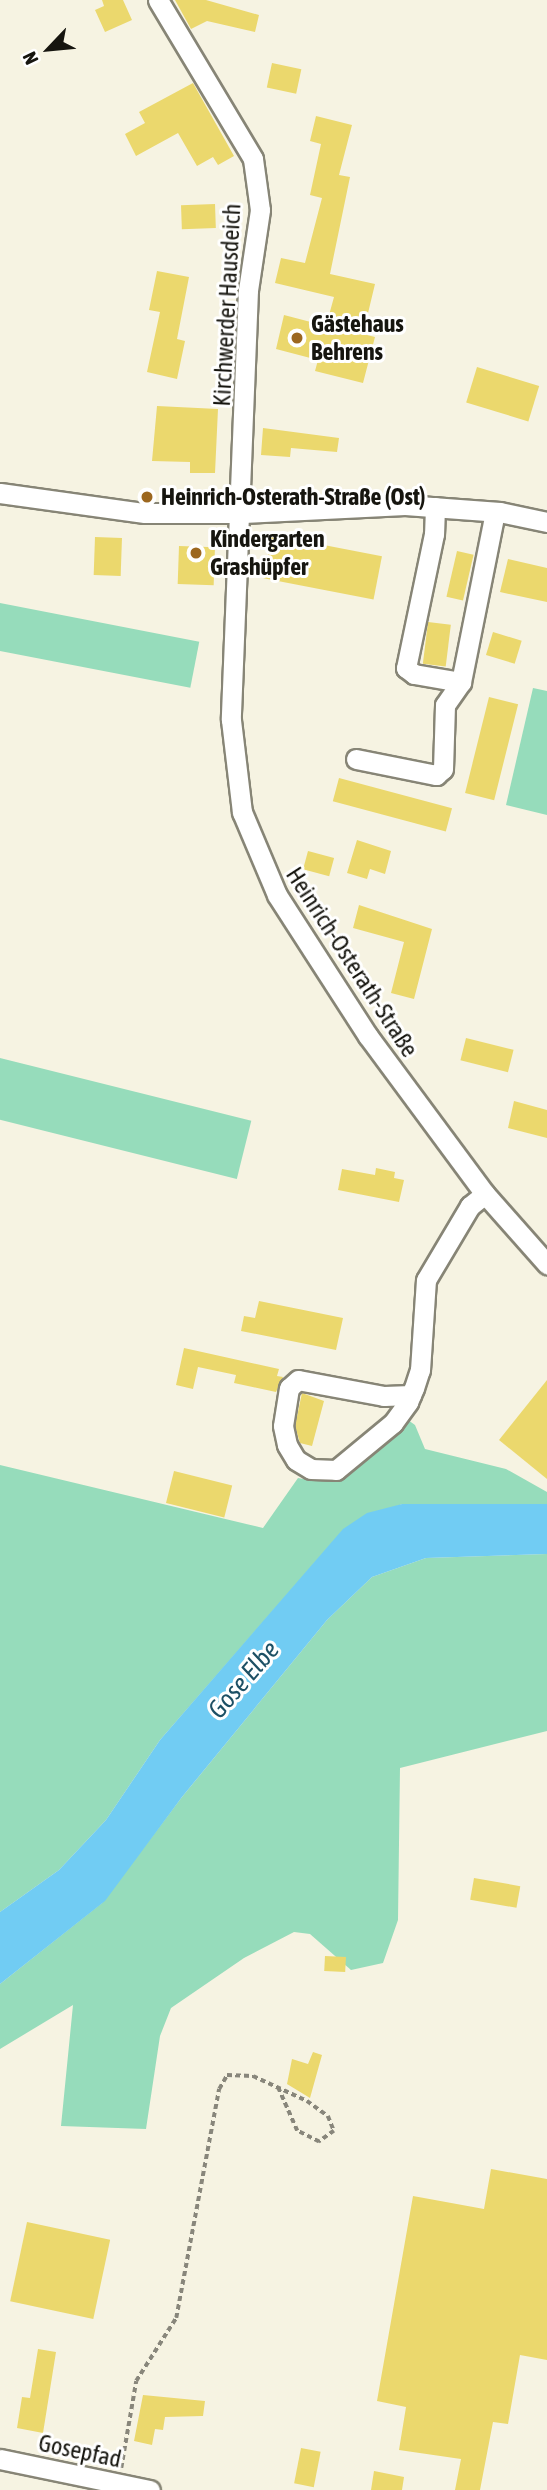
<!DOCTYPE html>
<meta charset="utf-8">
<style>
body{margin:0}
#map{position:relative;width:547px;height:2490px;overflow:hidden;background:#f6f3e2;font-family:"Asap Condensed",sans-serif}
div>[style]{position:absolute}
.green>*{inset:0;background:#96dcbb;transform-origin:0 0}
.water>*{inset:0;background:#71ccf3}
.building>*{inset:0;background:#ebd86d;transform-origin:0 0}
.path>*{height:3.5px;margin-top:-1.75px;transform-origin:0;background:repeating-linear-gradient(90deg,#88867b 0 5px,transparent 0 8.5px)}
.roads{filter:drop-shadow(2px 0 #878576) drop-shadow(-2px 0 #878576) drop-shadow(0 2px #878576) drop-shadow(0 -2px #878576)}
.minor>*{height:19px;margin:-9.5px;padding:0 9.5px;transform-origin:9.5px;border-radius:9.5px;background:#fff}
.dots>*{width:19px;height:19px;translate:-50% -50%;box-sizing:border-box;border:4px solid #fff;border-radius:50%}
span{translate:-50% -50%;white-space:nowrap;text-align:center;line-height:1.15;-webkit-text-stroke:6px #fff;paint-order:stroke}
.street-label{font-size:24px;color:#16150f}
.poi-label{font-size:24px;color:#16150f;font-weight:700}
.left{translate:0 -50%;text-align:left}
.water-label{font-size:26px;color:#1d5065;font-style:italic}
.north{position:absolute;left:14px;top:14px;width:70px;height:70px;-webkit-text-stroke:5px #fff;paint-order:stroke;rotate:244deg;font-size:19px;font-weight:700;line-height:28px;text-align:center;color:#16150f}
.north::after{content:'';display:block;margin:auto;width:24px;height:32px;background:#16150f;clip-path:polygon(50% 0,100% 100%,50% 72%,0 100%)}
</style>
<div id="map">
<div class="green">
<i style="left:0;top:603px;width:203px;height:47px;rotate:11deg"></i>
<i style="clip-path:polygon(533px 688px,547px 691px,547px 815px,506px 805px)"></i>
<i style="left:0;top:1058px;width:259px;height:60px;rotate:14deg"></i>
<i style="clip-path:polygon(408px 1420px,415px 1425px,425px 1449px,506px 1469px,547px 1492px,547px 1504px,402px 1504px,344px 1529px,160px 1740px,106px 1820px,59px 1870px,0 1912px,0 1465px,263px 1528px,298px 1478px,315px 1481px,339px 1475px)"></i>
<i style="clip-path:polygon(547px 1554px,547px 1731px,400px 1768px,398px 1920px,383px 1963px,351px 1970px,310px 1934px,294px 1932px,244px 1958px,171px 2008px,160px 2036px,146px 2129px,61px 2126px,73px 2005px,0 2049px,0 1984px,102px 1903px,182px 1797px,327px 1620px,372px 1577px,426px 1558px)"></i>
</div>
<div class="water">
<i style="clip-path:polygon(402px 1504px,547px 1504px,547px 1554px,426px 1558px,372px 1577px,327px 1620px,182px 1797px,105px 1901px,0 1984px,0 1912px,59px 1870px,106px 1820px,160px 1740px,343px 1529px,367px 1513px)"></i>
</div>
<div class="building">
<i style="clip-path:polygon(102px 0,123px 0,132px 20px,105px 32px,95px 10px,104px 6px)"></i>
<i style="clip-path:polygon(175px 0,206px 0,259px 15px,255px 32px,207px 21px,191px 29px)"></i>
<i style="left:272px;top:63px;width:30px;height:25px;rotate:12deg"></i>
<i style="clip-path:polygon(193px 83px,234px 156px,218px 165px,213px 157px,197px 166px,178px 133px,136px 156px,125px 134px,145px 123px,139px 112px)"></i>
<i style="clip-path:polygon(316px 116px,352px 125px,339px 175px,350px 177px,330px 274px,375px 284px,363px 334px,375px 337px,363px 383px,315px 371px,318px 360px,276px 349px,284px 315px,326px 326px,334px 297px,275px 283px,281px 258px,305px 263px,322px 198px,310px 195px,321px 144px,310px 141px)"></i>
<i style="left:215px;top:204px;width:24px;height:34px;rotate:88deg"></i>
<i style="clip-path:polygon(157px 271px,189px 277px,177px 339px,185px 341px,177px 379px,147px 372px,160px 312px,149px 310px)"></i>
<i style="left:477px;top:367px;width:65px;height:37px;rotate:17deg"></i>
<i style="clip-path:polygon(157px 406px,218px 409px,215px 473px,190px 473px,190px 462px,152px 461px)"></i>
<i style="clip-path:polygon(263px 428px,339px 438px,337px 452px,291px 448px,290px 457px,261px 455px)"></i>
<i style="left:272px;top:535px;width:112px;height:44px;rotate:11deg"></i>
<i style="left:95px;top:537px;width:27px;height:38px;rotate:2deg"></i>
<i style="left:179px;top:546px;width:36px;height:38px;rotate:2deg"></i>
<i style="left:457px;top:551px;width:17px;height:47px;rotate:13deg"></i>
<i style="clip-path:polygon(508px 559px,547px 568px,547px 602px,500px 592px)"></i>
<i style="left:428px;top:622px;width:23px;height:42px;rotate:7deg"></i>
<i style="left:493px;top:632px;width:30px;height:24px;rotate:17deg"></i>
<i style="left:489px;top:697px;width:30px;height:99px;rotate:14deg"></i>
<i style="left:339px;top:778px;width:117px;height:24px;rotate:15deg"></i>
<i style="clip-path:polygon(357px 840px,391px 851px,385px 874px,370px 869px,367px 879px,347px 873px)"></i>
<i style="left:308px;top:851px;width:27px;height:19px;rotate:15deg"></i>
<i style="clip-path:polygon(359px 905px,432px 929px,414px 999px,391px 993px,404px 942px,353px 928px)"></i>
<i style="left:466px;top:1038px;width:49px;height:23px;rotate:14deg"></i>
<i style="clip-path:polygon(514px 1101px,547px 1110px,547px 1138px,508px 1128px)"></i>
<i style="clip-path:polygon(376px 1168px,395px 1172px,394px 1178px,404px 1180px,399px 1202px,338px 1190px,342px 1169px,375px 1175px)"></i>
<i style="clip-path:polygon(259px 1301px,343px 1318px,336px 1350px,241px 1331px,244px 1316px,255px 1318px)"></i>
<i style="clip-path:polygon(184px 1348px,279px 1369px,277px 1376px,283px 1377px,276px 1392px,234px 1383px,236px 1375px,198px 1367px,193px 1389px,176px 1385px)"></i>
<i style="clip-path:polygon(547px 1380px,547px 1479px,499px 1440px)"></i>
<i style="clip-path:polygon(302px 1393px,324px 1401px,312px 1446px,300px 1443px,295px 1426px)"></i>
<i style="left:174px;top:1471px;width:60px;height:33px;rotate:14deg"></i>
<i style="left:474px;top:1878px;width:47px;height:22px;rotate:10deg"></i>
<i style="left:325px;top:1956px;width:21px;height:15px;rotate:3deg"></i>
<i style="clip-path:polygon(313px 2052px,322px 2055px,310px 2098px,287px 2084px,292px 2059px,308px 2064px)"></i>
<i style="clip-path:polygon(491px 2169px,547px 2179px,547px 2360px,520px 2355px,508px 2424px,493px 2422px,480px 2490px,455px 2490px,461px 2459px,399px 2450px,406px 2407px,377px 2401px,413px 2196px,484px 2209px)"></i>
<i style="left:27px;top:2222px;width:85px;height:81px;rotate:12deg"></i>
<i style="clip-path:polygon(38px 2349px,56px 2352px,43px 2433px,17px 2428px,22px 2397px,30px 2398px)"></i>
<i style="clip-path:polygon(143px 2395px,205px 2401px,203px 2416px,165px 2417px,163px 2430px,155px 2429px,152px 2445px,134px 2441px)"></i>
<i style="left:301px;top:2448px;width:20px;height:36px;rotate:11deg"></i>
<i style="clip-path:polygon(374px 2471px,404px 2477px,402px 2490px,371px 2490px)"></i>
</div>
<div class="path">
<i style="left:121px;top:2468px;width:88px;rotate:-80.2deg"></i>
<i style="left:136px;top:2381px;width:75px;rotate:-57.6deg"></i>
<i style="left:176px;top:2318px;width:233px;rotate:-79.4deg"></i>
<i style="left:219px;top:2089px;width:16px;rotate:-60deg"></i>
<i style="left:227px;top:2075px;width:26px;rotate:2deg"></i>
<i style="left:253px;top:2076px;width:60px;rotate:24.8deg"></i>
<i style="left:307px;top:2101px;width:26px;rotate:36deg"></i>
<i style="left:328px;top:2116px;width:16px;rotate:68deg"></i>
<i style="left:334px;top:2131px;width:19px;rotate:144deg"></i>
<i style="left:319px;top:2142px;width:25px;rotate:-153deg"></i>
<i style="left:297px;top:2131px;width:47px;rotate:-113.8deg"></i>
</div>
<div class="roads">
<div class="minor">
<i style="left:158px;top:0;width:185px;rotate:59.1deg"></i>
<i style="left:253px;top:159px;width:51px;rotate:82.2deg"></i>
<i style="left:260px;top:210px;width:81px;rotate:98.5deg"></i>
<i style="left:248px;top:290px;width:430px;rotate:92.3deg"></i>
<i style="left:231px;top:720px;width:93px;rotate:83.2deg"></i>
<i style="left:242px;top:812px;width:90px;rotate:67.1deg"></i>
<i style="left:277px;top:895px;width:168px;rotate:57.2deg"></i>
<i style="left:368px;top:1036px;width:197px;rotate:53.5deg"></i>
<i style="left:485px;top:1194px;width:94px;rotate:48.5deg"></i>
<i style="left:0;top:493px;width:146px;rotate:7.9deg"></i>
<i style="left:145px;top:513px;width:98px"></i>
<i style="left:243px;top:513px;width:162px;rotate:-2.8deg"></i>
<i style="left:405px;top:505px;width:95px;rotate:4.2deg"></i>
<i style="left:500px;top:512px;width:48px;rotate:12deg"></i>
<i style="left:435px;top:507px;width:27px;rotate:92deg"></i>
<i style="left:434px;top:534px;width:137px;rotate:101.8deg"></i>
<i style="left:406px;top:668px;width:10px;rotate:37deg"></i>
<i style="left:414px;top:674px;width:48px;rotate:9.7deg"></i>
<i style="left:356px;top:759px;width:82px;rotate:11.3deg"></i>
<i style="left:436px;top:775px;width:9px;rotate:-41deg"></i>
<i style="left:443px;top:769px;width:64px;rotate:-88.2deg"></i>
<i style="left:445px;top:705px;width:28px;rotate:-55deg"></i>
<i style="left:461px;top:682px;width:173px;rotate:-78.7deg"></i>
<i style="left:411px;top:1395px;width:27px;rotate:178deg"></i>
<i style="left:384px;top:1396px;width:87px;rotate:-169.5deg"></i>
<i style="left:298px;top:1380px;width:12px;rotate:138deg"></i>
<i style="left:289px;top:1388px;width:38px;rotate:99deg"></i>
<i style="left:283px;top:1426px;width:19px;rotate:78deg"></i>
<i style="left:287px;top:1445px;width:17px;rotate:59deg"></i>
<i style="left:296px;top:1460px;width:17px;rotate:31deg"></i>
<i style="left:311px;top:1469px;width:25px;rotate:2deg"></i>
<i style="left:336px;top:1470px;width:74px;rotate:-39.5deg"></i>
<i style="left:393px;top:1423px;width:26px;rotate:-54deg"></i>
<i style="left:408px;top:1402px;width:15px;rotate:-67deg"></i>
<i style="left:414px;top:1388px;width:19px;rotate:-72deg"></i>
<i style="left:420px;top:1370px;width:90px;rotate:-86.2deg"></i>
<i style="left:426px;top:1280px;width:86px;rotate:-59.3deg"></i>
<i style="left:470px;top:1206px;width:19px;rotate:-39deg"></i>
<i style="left:0;top:2459px;width:153px;rotate:11.7deg"></i>
</div>
</div>
<div class="dots">
<i style="left:297px;top:338px;background:#9c671f"></i>
<i style="left:147px;top:497px;background:#9c671f"></i>
<i style="left:196px;top:553px;background:#9c671f"></i>
</div>
<div class="street-label">
<span style="left:227px;top:305px;rotate:-87deg">Kirchwerder Hausdeich</span>
<span style="left:352px;top:962px;rotate:57deg">Heinrich-Osterath-Straße</span>
<span style="left:80px;top:2451px;rotate:12deg">Gosepfad</span>
</div>
<div class="poi-label">
<span class="left" style="left:311px;top:338px">Gästehaus<br>Behrens</span>
<span class="left" style="left:161px;top:497px">Heinrich-Osterath-Straße (Ost)</span>
<span class="left" style="left:210px;top:553px">Kindergarten<br>Grashüpfer</span>
</div>
<div class="water-label">
<span style="left:244px;top:1680px;rotate:-49deg">Gose Elbe</span>
</div>
<div class="north">N</div>
</div>
